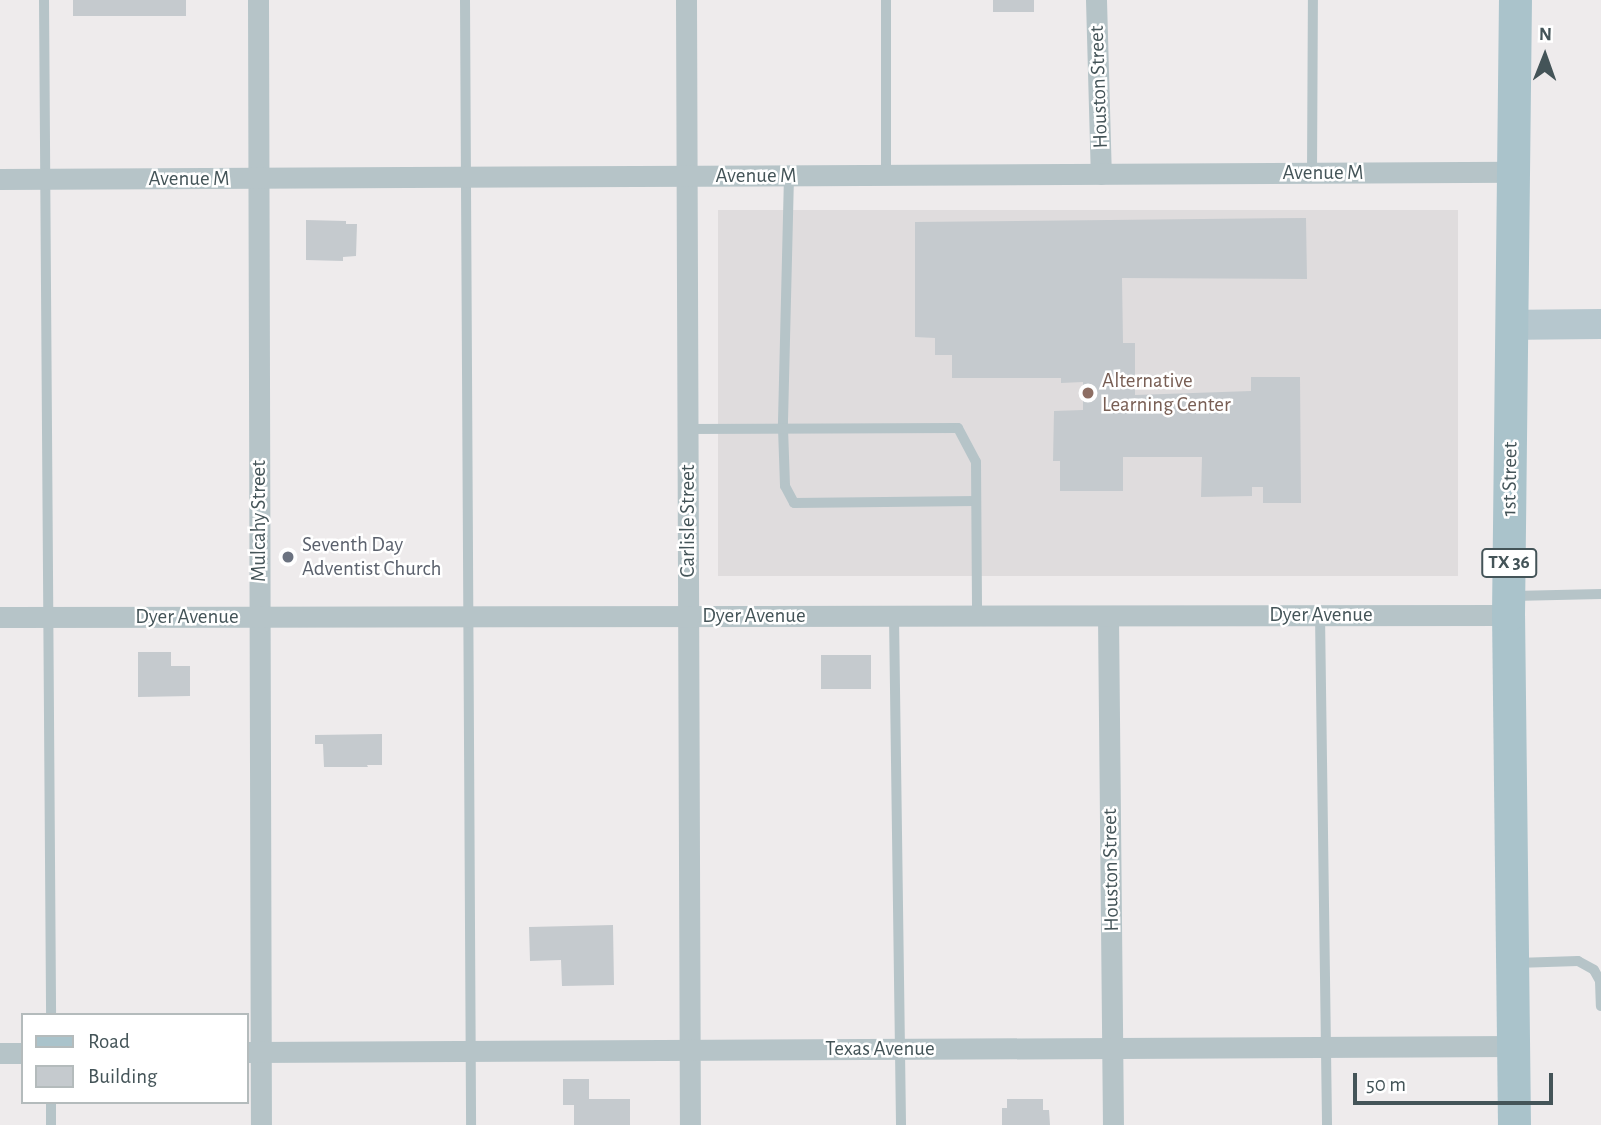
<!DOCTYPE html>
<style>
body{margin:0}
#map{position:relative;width:1601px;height:1125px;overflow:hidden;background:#eeebec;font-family:"Alegreya Sans",sans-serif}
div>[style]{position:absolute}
.education>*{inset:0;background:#dfdcdd;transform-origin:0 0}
.building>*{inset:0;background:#c5cace;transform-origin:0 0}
.lane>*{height:10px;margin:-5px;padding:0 5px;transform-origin:5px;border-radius:5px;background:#b6c4c8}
.street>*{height:21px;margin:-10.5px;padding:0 10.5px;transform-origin:10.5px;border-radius:10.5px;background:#b6c4c8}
.secondary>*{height:30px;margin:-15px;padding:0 15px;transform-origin:15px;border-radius:15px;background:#b6c7ce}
.primary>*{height:33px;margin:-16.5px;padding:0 16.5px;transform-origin:16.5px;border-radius:16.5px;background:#aac3cb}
.dots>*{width:19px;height:19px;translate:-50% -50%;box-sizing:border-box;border:4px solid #fff;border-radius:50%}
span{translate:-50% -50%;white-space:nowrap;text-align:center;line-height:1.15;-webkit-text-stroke:5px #fff;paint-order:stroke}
.shield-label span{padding:2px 5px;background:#fff;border:2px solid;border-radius:5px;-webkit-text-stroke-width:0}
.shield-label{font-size:19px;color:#445458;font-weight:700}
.street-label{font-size:21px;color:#445458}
.education-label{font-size:21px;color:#785e54}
.left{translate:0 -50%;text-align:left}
.worship-label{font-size:21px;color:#5b616d}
.legend{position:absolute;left:21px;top:1013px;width:228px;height:91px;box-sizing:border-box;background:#fff;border:2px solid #b4bbbc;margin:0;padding:9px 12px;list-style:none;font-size:21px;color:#445458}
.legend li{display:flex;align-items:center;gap:14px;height:35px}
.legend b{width:35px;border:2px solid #b4bbbc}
.north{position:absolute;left:1510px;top:21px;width:70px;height:70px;-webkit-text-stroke:5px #fff;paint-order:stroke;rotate:1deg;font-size:19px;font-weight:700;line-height:28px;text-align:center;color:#445458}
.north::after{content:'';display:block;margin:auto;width:24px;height:32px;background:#445458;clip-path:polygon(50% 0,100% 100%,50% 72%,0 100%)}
.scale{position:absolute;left:1353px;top:1073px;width:200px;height:32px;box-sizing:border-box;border:4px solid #445458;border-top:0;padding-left:9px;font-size:21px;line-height:24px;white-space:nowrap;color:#445458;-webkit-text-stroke:5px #fff;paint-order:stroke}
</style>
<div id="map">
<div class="education">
<i style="left:718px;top:210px;width:740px;height:366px"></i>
</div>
<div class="building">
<i style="left:73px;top:0;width:113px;height:16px"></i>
<i style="left:993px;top:0;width:41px;height:12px"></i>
<i style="clip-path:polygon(1306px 218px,1307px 279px,1122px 278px,1123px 343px,1135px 343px,1135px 395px,1251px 391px,1251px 377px,1300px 377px,1301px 503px,1263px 503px,1263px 487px,1252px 487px,1252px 496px,1201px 497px,1202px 457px,1123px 457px,1123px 491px,1060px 491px,1060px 461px,1053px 461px,1054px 411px,1083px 410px,1083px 382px,1061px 383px,1061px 378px,952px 378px,952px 355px,935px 355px,935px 338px,915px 337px,915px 222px)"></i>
<i style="clip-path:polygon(306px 220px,346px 221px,346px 224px,357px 224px,356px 256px,343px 257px,343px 261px,306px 260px)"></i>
<i style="clip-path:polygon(138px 652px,171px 652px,171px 666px,190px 666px,190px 696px,138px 697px)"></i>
<i style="left:821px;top:655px;width:50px;height:34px"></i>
<i style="clip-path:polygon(382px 734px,382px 765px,367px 765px,368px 767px,324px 767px,323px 744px,315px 744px,315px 735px)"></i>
<i style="clip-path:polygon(613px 925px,614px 985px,562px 986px,561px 960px,530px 961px,529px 927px)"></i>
<i style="clip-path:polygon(563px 1079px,589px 1079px,589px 1099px,630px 1099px,630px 1125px,574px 1125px,574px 1105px,563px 1105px)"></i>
<i style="clip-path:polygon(1007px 1099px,1043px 1099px,1043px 1110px,1049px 1110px,1050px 1125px,1002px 1125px,1002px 1108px,1007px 1108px)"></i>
</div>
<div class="lane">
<i style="left:44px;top:0;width:1015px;rotate:89.6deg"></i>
<i style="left:465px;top:0;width:1125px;rotate:89.69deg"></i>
<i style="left:1312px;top:173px;width:173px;rotate:-89.7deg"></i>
<i style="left:886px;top:175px;width:175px;rotate:-90deg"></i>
<i style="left:789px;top:176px;width:252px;rotate:91.4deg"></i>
<i style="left:783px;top:428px;width:58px;rotate:88deg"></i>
<i style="left:785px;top:486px;width:19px;rotate:62deg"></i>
<i style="left:794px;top:503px;width:182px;rotate:-0.6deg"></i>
<i style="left:687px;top:429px;width:271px;rotate:-0.2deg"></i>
<i style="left:958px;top:428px;width:38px;rotate:62deg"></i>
<i style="left:976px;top:462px;width:154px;rotate:89.6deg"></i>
<i style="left:1511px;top:596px;width:90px;rotate:-1.3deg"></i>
<i style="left:1320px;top:615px;width:510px;rotate:89.21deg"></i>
<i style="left:894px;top:616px;width:509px;rotate:89.21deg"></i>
<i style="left:1514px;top:963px;width:64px;rotate:-1.8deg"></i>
<i style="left:1578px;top:961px;width:18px;rotate:29deg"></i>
<i style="left:1594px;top:970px;width:13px;rotate:61deg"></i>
<i style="left:1600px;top:981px;width:25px;rotate:88deg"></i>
<i style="left:51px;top:1102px;width:23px;rotate:90deg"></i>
</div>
<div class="street">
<i style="left:258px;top:0;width:1125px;rotate:89.85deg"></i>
<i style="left:686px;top:0;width:1125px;rotate:89.8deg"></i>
<i style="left:1096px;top:0;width:174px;rotate:88.4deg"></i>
<i style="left:0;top:179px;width:1513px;rotate:-0.27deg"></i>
<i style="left:1108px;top:616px;width:509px;rotate:89.44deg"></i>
<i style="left:0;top:617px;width:1508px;rotate:-0.08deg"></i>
<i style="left:247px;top:1052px;width:1266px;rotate:-0.27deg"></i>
<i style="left:0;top:1053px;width:23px"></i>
</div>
<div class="secondary">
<i style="left:1511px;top:325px;width:90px;rotate:-0.6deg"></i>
</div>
<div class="primary">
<i style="left:1514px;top:1125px;width:510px;rotate:-90.67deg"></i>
<i style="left:1508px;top:615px;width:615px;rotate:-89.35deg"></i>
</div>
<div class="dots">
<i style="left:1088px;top:393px;background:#8d6e63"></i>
<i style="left:288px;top:557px;background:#6b7280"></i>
</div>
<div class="shield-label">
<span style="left:1509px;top:563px">TX 36</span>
</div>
<div class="street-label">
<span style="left:1099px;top:87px;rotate:-92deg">Houston Street</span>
<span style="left:1323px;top:173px">Avenue M</span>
<span style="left:756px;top:176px">Avenue M</span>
<span style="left:189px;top:179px">Avenue M</span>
<span style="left:1510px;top:479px;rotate:-89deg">1st Street</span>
<span style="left:259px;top:521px;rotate:-90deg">Mulcahy Street</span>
<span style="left:688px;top:521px;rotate:-90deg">Carlisle Street</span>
<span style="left:1321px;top:615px">Dyer Avenue</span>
<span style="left:754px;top:616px">Dyer Avenue</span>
<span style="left:187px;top:617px">Dyer Avenue</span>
<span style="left:1111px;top:870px;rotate:-91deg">Houston Street</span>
<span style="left:880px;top:1049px">Texas Avenue</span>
</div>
<div class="education-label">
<span class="left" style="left:1102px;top:393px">Alternative<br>Learning Center</span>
</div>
<div class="worship-label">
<span class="left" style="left:302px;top:557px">Seventh Day<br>Adventist Church</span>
</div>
<ul class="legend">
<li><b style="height:9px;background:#aac3cb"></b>Road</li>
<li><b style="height:19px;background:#c5cace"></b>Building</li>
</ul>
<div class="north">N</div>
<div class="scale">50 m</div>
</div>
